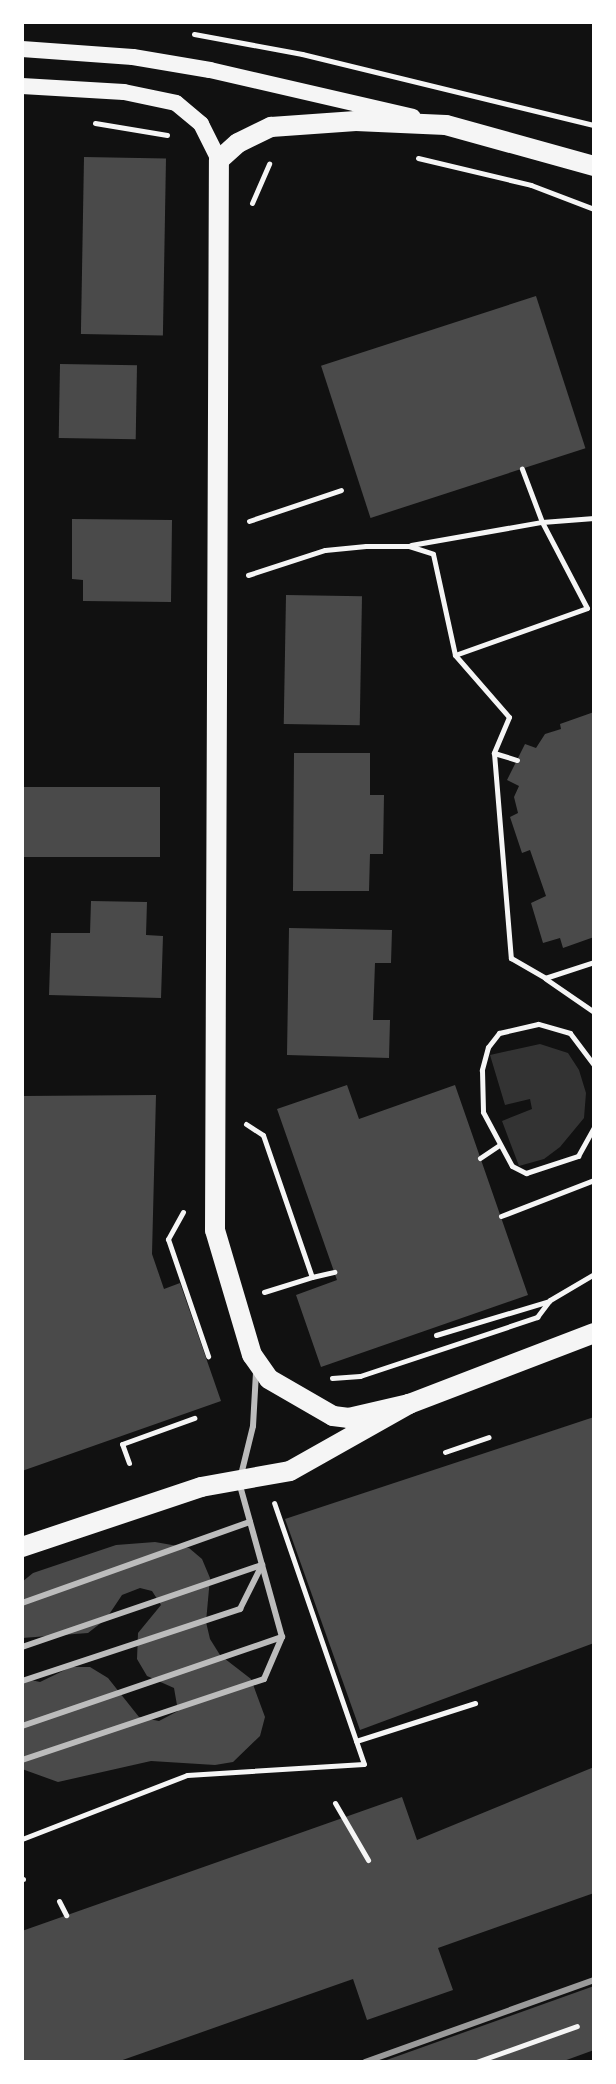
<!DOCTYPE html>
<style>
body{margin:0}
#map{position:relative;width:616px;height:2084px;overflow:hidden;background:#111;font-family:Karla,sans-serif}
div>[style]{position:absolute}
.water>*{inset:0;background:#333}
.building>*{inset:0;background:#4a4a4a;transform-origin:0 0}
.path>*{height:5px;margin:-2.5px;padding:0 2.5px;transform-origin:2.5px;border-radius:2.5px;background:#f5f5f5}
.service>*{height:6px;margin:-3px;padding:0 3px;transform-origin:3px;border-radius:3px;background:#bcbcbc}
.secondary>*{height:16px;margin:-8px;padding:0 8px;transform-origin:8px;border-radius:8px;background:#f5f5f5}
.primary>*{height:20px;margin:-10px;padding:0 10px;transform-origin:10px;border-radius:10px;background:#f5f5f5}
.rail>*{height:6px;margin:-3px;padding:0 3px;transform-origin:3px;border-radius:3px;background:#9a9a9a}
span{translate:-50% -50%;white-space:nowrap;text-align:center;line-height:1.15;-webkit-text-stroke:6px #fff;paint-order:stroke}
.frame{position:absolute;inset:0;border:24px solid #fff;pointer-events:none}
</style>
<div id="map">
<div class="water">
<i style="clip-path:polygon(540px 1044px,568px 1053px,579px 1070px,586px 1093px,584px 1118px,560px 1147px,544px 1159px,519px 1166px,502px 1121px,532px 1109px,530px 1099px,505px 1105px,490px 1055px)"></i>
</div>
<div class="building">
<i style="left:84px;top:157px;width:82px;height:177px;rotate:1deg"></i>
<i style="left:536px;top:296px;width:160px;height:226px;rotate:72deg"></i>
<i style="left:60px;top:364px;width:77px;height:74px;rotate:1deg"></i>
<i style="clip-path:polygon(72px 519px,172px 520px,171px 602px,83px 601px,83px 580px,72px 579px)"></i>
<i style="left:286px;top:595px;width:76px;height:129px;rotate:1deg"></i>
<i style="clip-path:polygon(594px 712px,594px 937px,563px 948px,560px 938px,543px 943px,531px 903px,546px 896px,530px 850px,522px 853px,510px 817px,518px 813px,514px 797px,519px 786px,507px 780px,525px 744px,536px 748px,545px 734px,561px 729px,560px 724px)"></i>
<i style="clip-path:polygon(294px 753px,370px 753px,370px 795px,384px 795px,383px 854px,370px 854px,369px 891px,293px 891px)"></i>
<i style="left:22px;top:787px;width:138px;height:70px"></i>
<i style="clip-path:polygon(91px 901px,147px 902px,146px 935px,163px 936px,161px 998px,49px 995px,51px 933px,90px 933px)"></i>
<i style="clip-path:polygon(289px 928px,392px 930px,391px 963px,375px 963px,373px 1020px,390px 1020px,389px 1058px,287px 1055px)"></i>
<i style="clip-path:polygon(347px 1085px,359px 1119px,455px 1085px,528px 1295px,321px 1367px,296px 1295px,337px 1280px,277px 1109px)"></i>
<i style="clip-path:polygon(156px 1095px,152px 1254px,164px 1289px,180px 1283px,221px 1401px,22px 1471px,22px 1096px)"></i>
<i style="clip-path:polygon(594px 1417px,594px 1643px,360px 1730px,285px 1519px)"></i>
<i style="clip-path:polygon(155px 1542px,189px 1548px,202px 1559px,210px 1578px,206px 1622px,210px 1639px,220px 1655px,251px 1679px,265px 1717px,260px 1736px,233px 1762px,215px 1765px,151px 1761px,58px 1782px,22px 1769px,22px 1678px,40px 1682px,71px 1667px,90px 1667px,108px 1678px,139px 1717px,159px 1721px,178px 1711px,174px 1688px,147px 1676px,137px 1659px,138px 1633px,161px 1605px,152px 1591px,140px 1588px,122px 1595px,106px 1619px,88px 1633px,22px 1638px,22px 1582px,33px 1573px,116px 1545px)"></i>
<i style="clip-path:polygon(594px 1767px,594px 1893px,438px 1948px,453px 1990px,367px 2020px,353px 1979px,117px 2062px,22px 2062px,22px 1931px,402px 1797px,417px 1840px)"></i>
<i style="clip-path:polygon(594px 1986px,594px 2050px,561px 2062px,381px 2062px)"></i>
</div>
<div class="path">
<i style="left:194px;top:34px;width:110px;rotate:10.5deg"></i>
<i style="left:302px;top:54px;width:301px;rotate:13.7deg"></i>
<i style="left:95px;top:123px;width:73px;rotate:9.5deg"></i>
<i style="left:418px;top:158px;width:116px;rotate:13.4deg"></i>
<i style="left:531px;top:185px;width:67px;rotate:20.9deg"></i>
<i style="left:252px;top:203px;width:43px;rotate:-66.4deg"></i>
<i style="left:249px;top:521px;width:97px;rotate:-18.6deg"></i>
<i style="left:411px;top:545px;width:133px;rotate:-10deg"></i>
<i style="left:542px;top:522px;width:57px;rotate:-110.7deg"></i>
<i style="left:248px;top:575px;width:81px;rotate:-18deg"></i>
<i style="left:325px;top:550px;width:41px;rotate:-5.6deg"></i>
<i style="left:366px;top:546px;width:43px"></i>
<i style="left:409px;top:546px;width:25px;rotate:18deg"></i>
<i style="left:433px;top:554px;width:103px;rotate:77.7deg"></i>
<i style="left:455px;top:655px;width:82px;rotate:48.9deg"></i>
<i style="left:509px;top:717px;width:39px;rotate:113deg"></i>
<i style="left:494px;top:753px;width:206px;rotate:85.3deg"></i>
<i style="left:511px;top:958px;width:39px;rotate:30deg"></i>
<i style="left:545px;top:978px;width:52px;rotate:-18.1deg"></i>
<i style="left:455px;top:655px;width:140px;rotate:-19.6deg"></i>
<i style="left:587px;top:608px;width:97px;rotate:-117.6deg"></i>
<i style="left:542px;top:522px;width:52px;rotate:-4.4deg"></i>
<i style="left:494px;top:753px;width:24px;rotate:17deg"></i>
<i style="left:546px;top:979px;width:58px;rotate:34.5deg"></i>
<i style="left:594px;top:1065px;width:40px;rotate:-127deg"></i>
<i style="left:570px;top:1033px;width:33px;rotate:-164deg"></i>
<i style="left:538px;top:1024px;width:40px;rotate:167deg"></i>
<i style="left:499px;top:1033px;width:18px;rotate:128deg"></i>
<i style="left:488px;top:1047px;width:24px;rotate:105deg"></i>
<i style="left:482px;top:1070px;width:42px;rotate:88.6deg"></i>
<i style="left:483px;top:1112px;width:61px;rotate:61.8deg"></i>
<i style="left:512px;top:1166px;width:16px;rotate:27deg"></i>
<i style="left:526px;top:1173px;width:55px;rotate:-18.1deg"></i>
<i style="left:578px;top:1156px;width:33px;rotate:-61deg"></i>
<i style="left:246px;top:1124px;width:20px;rotate:33deg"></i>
<i style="left:263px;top:1135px;width:150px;rotate:71deg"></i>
<i style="left:312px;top:1277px;width:23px;rotate:-13deg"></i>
<i style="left:480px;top:1158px;width:22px;rotate:-34deg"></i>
<i style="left:183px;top:1212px;width:31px;rotate:119deg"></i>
<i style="left:168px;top:1239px;width:124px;rotate:71.1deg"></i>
<i style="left:501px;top:1216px;width:100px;rotate:-21.2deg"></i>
<i style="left:264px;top:1292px;width:50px;rotate:-17.4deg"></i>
<i style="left:436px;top:1335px;width:118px;rotate:-16.7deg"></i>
<i style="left:332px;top:1378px;width:28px;rotate:-4deg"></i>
<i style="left:360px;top:1376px;width:187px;rotate:-18.4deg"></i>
<i style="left:537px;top:1317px;width:21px;rotate:-53deg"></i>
<i style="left:550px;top:1300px;width:51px;rotate:-30.6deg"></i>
<i style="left:445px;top:1452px;width:46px;rotate:-18.8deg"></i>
<i style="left:129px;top:1463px;width:20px;rotate:-110deg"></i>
<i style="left:122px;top:1444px;width:77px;rotate:-19.9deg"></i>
<i style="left:356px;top:1741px;width:125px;rotate:-17.7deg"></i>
<i style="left:335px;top:1803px;width:66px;rotate:59.9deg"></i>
<i style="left:22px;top:1839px;width:177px;rotate:-21.2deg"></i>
<i style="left:187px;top:1775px;width:177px;rotate:-3.6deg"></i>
<i style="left:364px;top:1764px;width:276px;rotate:-109deg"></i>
<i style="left:22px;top:1879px;width:1px"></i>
<i style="left:59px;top:1901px;width:16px;rotate:63deg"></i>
<i style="left:476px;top:2062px;width:107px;rotate:-19.6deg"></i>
</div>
<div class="service">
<i style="left:241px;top:1475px;width:50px;rotate:-76.2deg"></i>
<i style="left:253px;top:1426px;width:54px;rotate:-86.8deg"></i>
<i style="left:22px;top:1603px;width:242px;rotate:-19.6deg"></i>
<i style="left:22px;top:1647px;width:254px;rotate:-18.9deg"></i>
<i style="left:22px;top:1681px;width:230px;rotate:-18.3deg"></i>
<i style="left:240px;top:1609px;width:49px;rotate:-63.4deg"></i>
<i style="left:22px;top:1726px;width:275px;rotate:-18.9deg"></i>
<i style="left:22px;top:1760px;width:255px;rotate:-18.5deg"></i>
<i style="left:264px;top:1679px;width:46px;rotate:-66.8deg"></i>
<i style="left:282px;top:1637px;width:157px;rotate:-105.5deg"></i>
</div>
<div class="secondary">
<i style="left:22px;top:49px;width:111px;rotate:4.1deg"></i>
<i style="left:133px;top:57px;width:78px;rotate:9.6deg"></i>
<i style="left:210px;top:70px;width:208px;rotate:13deg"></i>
<i style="left:22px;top:86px;width:102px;rotate:3.4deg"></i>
<i style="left:124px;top:92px;width:53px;rotate:11.9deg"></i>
<i style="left:176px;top:103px;width:33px;rotate:40deg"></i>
<i style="left:201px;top:124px;width:40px;rotate:63.4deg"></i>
</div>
<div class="primary">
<i style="left:409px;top:1404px;width:62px;rotate:166.9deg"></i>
<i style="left:349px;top:1418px;width:16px;rotate:-173deg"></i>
<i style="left:333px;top:1416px;width:74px;rotate:-150deg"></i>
<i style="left:269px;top:1379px;width:29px;rotate:-125deg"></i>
<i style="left:252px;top:1355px;width:130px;rotate:-106.5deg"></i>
<i style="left:215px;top:1230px;width:1070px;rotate:-89.79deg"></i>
<i style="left:219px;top:160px;width:25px;rotate:-42deg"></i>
<i style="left:238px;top:143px;width:37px;rotate:-26deg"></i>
<i style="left:271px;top:127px;width:85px;rotate:-4deg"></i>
<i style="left:356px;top:121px;width:90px;rotate:2.5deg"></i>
<i style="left:446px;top:125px;width:154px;rotate:15.5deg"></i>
<i style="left:22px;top:1547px;width:189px;rotate:-18.5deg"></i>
<i style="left:201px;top:1487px;width:90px;rotate:-10.2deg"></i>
<i style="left:290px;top:1471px;width:137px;rotate:-29.4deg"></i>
<i style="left:409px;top:1404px;width:198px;rotate:-21deg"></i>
</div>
<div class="rail">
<i style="left:365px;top:2062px;width:243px;rotate:-19.7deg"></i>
</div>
<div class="frame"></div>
</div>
